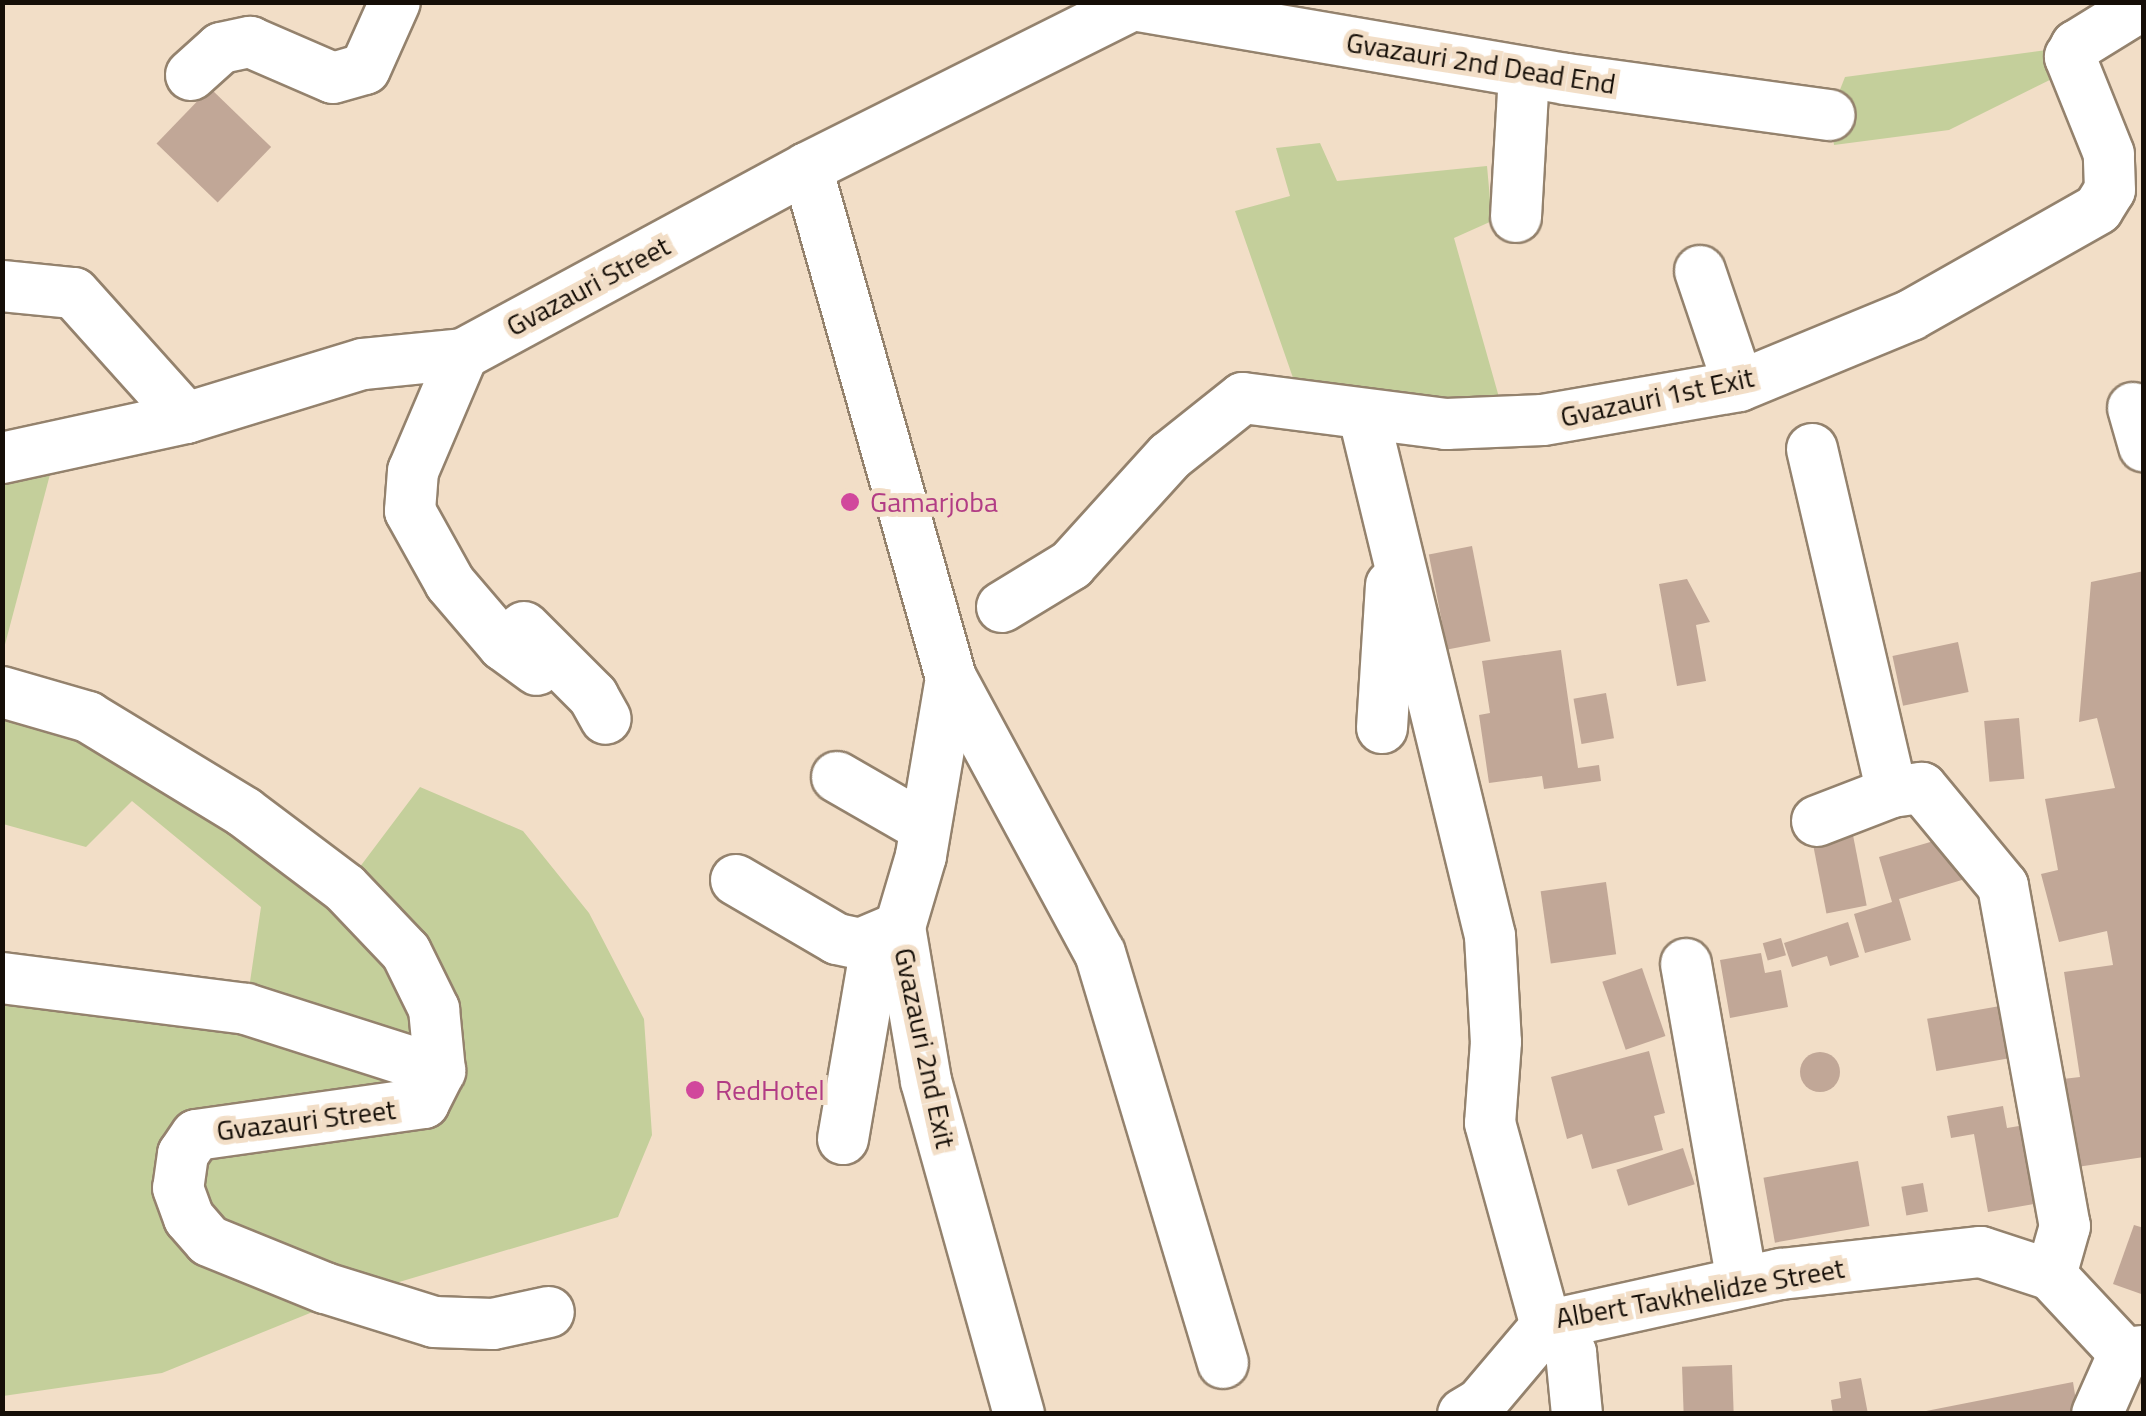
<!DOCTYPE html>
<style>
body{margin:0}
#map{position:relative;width:2146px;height:1416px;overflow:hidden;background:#f2dec7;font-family:"Titillium Web",sans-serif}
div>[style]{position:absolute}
.green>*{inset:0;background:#c4cf9b}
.building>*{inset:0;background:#c1a797;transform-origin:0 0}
.round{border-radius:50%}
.roads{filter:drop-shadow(2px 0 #94826d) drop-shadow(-2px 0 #94826d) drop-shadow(0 2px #94826d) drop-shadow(0 -2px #94826d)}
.minor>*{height:50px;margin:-25px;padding:0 25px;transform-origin:25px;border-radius:25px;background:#fff}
.dots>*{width:28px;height:28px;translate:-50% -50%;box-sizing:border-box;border:5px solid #f2dec7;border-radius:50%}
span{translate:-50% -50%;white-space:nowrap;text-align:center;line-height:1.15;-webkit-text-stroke:10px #f2dec7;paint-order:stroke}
.street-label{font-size:28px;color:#150e07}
.hotel-label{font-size:28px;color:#b23c85}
.left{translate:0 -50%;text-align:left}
.frame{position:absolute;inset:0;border:5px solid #150e07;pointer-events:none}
</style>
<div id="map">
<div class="green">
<i style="clip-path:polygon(2076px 46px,2072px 69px,1949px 130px,1834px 145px,1830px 115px,1845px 77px)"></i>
<i style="clip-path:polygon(1320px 143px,1337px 181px,1487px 166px,1492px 221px,1454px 238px,1506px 422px,1300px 398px,1235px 211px,1290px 196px,1276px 148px)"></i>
<i style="clip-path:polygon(57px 448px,3px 652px,3px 458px)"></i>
<i style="clip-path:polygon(2px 692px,344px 888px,420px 787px,523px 831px,589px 913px,644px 1019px,652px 1135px,618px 1217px,352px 1296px,162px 1373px,3px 1396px,3px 999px,246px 1009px,261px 907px,132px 801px,86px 847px,3px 824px)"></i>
</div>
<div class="building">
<i style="left:210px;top:88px;width:85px;height:77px;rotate:44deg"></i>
<i style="left:1472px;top:546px;width:97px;height:44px;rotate:79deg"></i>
<i style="clip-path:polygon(2144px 571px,2144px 1157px,2077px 1167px,2063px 1079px,2080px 1077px,2064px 972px,2113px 965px,2107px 931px,2059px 942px,2041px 874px,2058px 870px,2045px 799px,2115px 788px,2097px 718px,2079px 722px,2091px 582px)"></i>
<i style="clip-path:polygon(1687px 579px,1710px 622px,1696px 625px,1706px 681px,1677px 686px,1659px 584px)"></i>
<i style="left:1958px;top:642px;width:51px;height:67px;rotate:78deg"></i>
<i style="clip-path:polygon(1561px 650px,1578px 768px,1599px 765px,1601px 781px,1544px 789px,1542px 776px,1489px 783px,1479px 715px,1490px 713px,1482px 661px)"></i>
<i style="left:1606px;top:693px;width:46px;height:33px;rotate:80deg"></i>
<i style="left:2019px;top:718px;width:61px;height:35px;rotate:85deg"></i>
<i style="left:1852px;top:830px;width:77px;height:41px;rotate:79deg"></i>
<i style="clip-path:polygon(1944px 838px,1975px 876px,1899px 899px,1911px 940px,1865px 953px,1854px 914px,1892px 902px,1879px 857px)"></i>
<i style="left:1606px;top:882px;width:73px;height:66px;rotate:82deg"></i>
<i style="clip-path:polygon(1848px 922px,1859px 957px,1830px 966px,1827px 956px,1792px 967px,1784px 943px)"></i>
<i style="left:1781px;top:938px;width:18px;height:19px;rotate:74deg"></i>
<i style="clip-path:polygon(1761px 953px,1765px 973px,1781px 970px,1788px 1007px,1730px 1018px,1720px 960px)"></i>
<i style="left:1642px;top:968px;width:72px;height:42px;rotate:71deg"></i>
<i style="left:2000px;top:1006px;width:53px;height:74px;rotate:80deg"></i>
<i style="clip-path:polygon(1649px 1051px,1665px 1113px,1654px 1116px,1663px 1150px,1592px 1169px,1582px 1134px,1567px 1139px,1551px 1077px)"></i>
<i class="round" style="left:1800px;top:1052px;width:40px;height:40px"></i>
<i style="clip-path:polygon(2003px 1106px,2007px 1128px,2025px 1125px,2039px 1203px,1988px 1212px,1974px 1134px,1951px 1138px,1947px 1116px)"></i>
<i style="left:1683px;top:1148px;width:38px;height:70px;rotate:72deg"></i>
<i style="left:1858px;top:1161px;width:66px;height:96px;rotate:80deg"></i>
<i style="left:1923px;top:1183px;width:29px;height:22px;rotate:80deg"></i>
<i style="clip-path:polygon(2134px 1225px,2144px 1228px,2144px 1295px,2113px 1284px)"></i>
<i style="left:1732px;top:1365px;width:49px;height:50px;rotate:88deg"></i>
<i style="clip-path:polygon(1861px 1378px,1868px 1414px,1833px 1414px,1831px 1400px,1841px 1398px,1839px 1382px)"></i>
<i style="clip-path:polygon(2073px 1382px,2078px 1414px,1921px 1414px,1921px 1412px)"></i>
</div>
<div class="roads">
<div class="minor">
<i style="left:1133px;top:5px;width:439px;rotate:9.7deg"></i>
<i style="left:1566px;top:79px;width:266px;rotate:7.8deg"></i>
<i style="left:191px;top:75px;width:40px;rotate:-42deg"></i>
<i style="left:221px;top:48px;width:30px;rotate:-12deg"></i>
<i style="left:250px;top:42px;width:90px;rotate:23.4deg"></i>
<i style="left:333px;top:78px;width:33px;rotate:-16deg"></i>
<i style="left:365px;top:69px;width:73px;rotate:-65.9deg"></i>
<i style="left:807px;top:168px;width:530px;rotate:74.23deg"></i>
<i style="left:951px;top:678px;width:313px;rotate:61.6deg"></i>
<i style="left:1100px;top:953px;width:428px;rotate:73.3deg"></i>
<i style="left:1516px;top:217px;width:145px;rotate:-86.8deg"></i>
<i style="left:1700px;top:271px;width:121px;rotate:71.3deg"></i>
<i style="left:2px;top:286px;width:72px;rotate:5.6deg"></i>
<i style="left:74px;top:293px;width:168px;rotate:48.1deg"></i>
<i style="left:463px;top:354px;width:127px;rotate:113.1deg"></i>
<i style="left:413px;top:471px;width:40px;rotate:94.3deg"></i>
<i style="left:410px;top:511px;width:82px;rotate:60.9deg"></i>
<i style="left:450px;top:583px;width:82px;rotate:49.5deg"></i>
<i style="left:503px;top:645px;width:42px;rotate:36.3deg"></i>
<i style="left:2133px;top:408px;width:40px;rotate:74deg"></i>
<i style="left:1364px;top:417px;width:534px;rotate:76.35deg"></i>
<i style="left:1490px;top:936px;width:106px;rotate:86.8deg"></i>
<i style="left:1496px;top:1042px;width:81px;rotate:94.2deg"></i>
<i style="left:1490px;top:1123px;width:211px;rotate:74.6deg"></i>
<i style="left:1546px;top:1326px;width:37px;rotate:47deg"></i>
<i style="left:1571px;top:1353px;width:61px;rotate:84.4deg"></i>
<i style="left:1812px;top:449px;width:352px;rotate:76.9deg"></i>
<i style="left:1892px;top:792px;width:30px;rotate:-8deg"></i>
<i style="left:1922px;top:788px;width:127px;rotate:50.4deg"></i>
<i style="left:2003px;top:886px;width:346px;rotate:79.7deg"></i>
<i style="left:2065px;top:1226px;width:51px;rotate:105.9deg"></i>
<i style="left:2px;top:458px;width:188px;rotate:-12.3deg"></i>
<i style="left:186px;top:418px;width:185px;rotate:-17deg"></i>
<i style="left:363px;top:364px;width:100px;rotate:-5.7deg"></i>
<i style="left:463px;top:354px;width:391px;rotate:-28.4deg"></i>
<i style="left:807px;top:168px;width:364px;rotate:-26.6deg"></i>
<i style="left:1002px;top:607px;width:81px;rotate:-31.3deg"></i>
<i style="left:1071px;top:565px;width:147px;rotate:-47.8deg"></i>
<i style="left:1170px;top:456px;width:93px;rotate:-38.5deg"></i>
<i style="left:1243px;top:398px;width:205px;rotate:7.3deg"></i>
<i style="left:1446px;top:424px;width:97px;rotate:-2.4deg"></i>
<i style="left:1543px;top:420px;width:199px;rotate:-9.8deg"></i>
<i style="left:1739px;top:386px;width:186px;rotate:-22.4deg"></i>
<i style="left:1911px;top:315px;width:215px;rotate:-29.5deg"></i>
<i style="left:2098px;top:209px;width:22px;rotate:-58deg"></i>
<i style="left:2110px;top:190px;width:36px;rotate:-92deg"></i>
<i style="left:2109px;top:154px;width:105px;rotate:-111.9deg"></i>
<i style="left:2070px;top:57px;width:13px;rotate:-61deg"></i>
<i style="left:2076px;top:46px;width:80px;rotate:-31.7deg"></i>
<i style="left:524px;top:627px;width:98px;rotate:45deg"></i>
<i style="left:593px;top:696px;width:26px;rotate:61deg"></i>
<i style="left:951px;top:678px;width:181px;rotate:99.6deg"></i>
<i style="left:921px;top:856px;width:74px;rotate:106.5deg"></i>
<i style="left:900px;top:927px;width:156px;rotate:80.4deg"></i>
<i style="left:926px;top:1081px;width:346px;rotate:74.4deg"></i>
<i style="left:2px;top:692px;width:90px;rotate:16.2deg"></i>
<i style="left:88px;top:717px;width:183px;rotate:31.3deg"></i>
<i style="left:244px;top:812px;width:126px;rotate:37deg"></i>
<i style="left:345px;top:888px;width:88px;rotate:46.4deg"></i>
<i style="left:406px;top:952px;width:64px;rotate:63.8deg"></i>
<i style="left:434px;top:1009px;width:62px;rotate:84.5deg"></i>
<i style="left:440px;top:1071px;width:36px;rotate:117deg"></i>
<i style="left:424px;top:1103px;width:230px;rotate:172deg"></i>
<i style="left:196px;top:1135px;width:23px;rotate:124deg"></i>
<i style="left:183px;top:1154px;width:34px;rotate:98deg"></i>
<i style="left:178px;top:1188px;width:32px;rotate:70deg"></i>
<i style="left:189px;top:1218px;width:30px;rotate:49deg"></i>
<i style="left:209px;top:1241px;width:125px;rotate:22.1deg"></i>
<i style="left:325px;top:1288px;width:114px;rotate:17.3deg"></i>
<i style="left:434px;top:1322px;width:59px;rotate:1.9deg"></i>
<i style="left:493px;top:1324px;width:57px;rotate:-12.1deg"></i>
<i style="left:1382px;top:728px;width:143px;rotate:-86.4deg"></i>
<i style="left:837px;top:777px;width:100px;rotate:29.9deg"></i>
<i style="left:1817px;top:821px;width:80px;rotate:-21.1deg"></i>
<i style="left:736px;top:880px;width:117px;rotate:30.3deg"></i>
<i style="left:837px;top:939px;width:24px;rotate:12deg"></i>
<i style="left:860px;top:944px;width:43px;rotate:-23deg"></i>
<i style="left:1686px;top:964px;width:323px;rotate:80deg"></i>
<i style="left:2px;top:978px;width:246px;rotate:7.2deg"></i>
<i style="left:246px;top:1009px;width:204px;rotate:17.7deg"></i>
<i style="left:843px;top:1139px;width:185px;rotate:-80.3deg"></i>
<i style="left:874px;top:957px;width:21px;rotate:-62deg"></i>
<i style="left:1546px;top:1326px;width:241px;rotate:-12.5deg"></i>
<i style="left:1781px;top:1274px;width:201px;rotate:-6.3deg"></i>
<i style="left:1981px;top:1252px;width:74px;rotate:18.2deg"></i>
<i style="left:2051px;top:1275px;width:107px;rotate:46.9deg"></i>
<i style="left:2124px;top:1353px;width:20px;rotate:-6deg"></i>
<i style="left:1463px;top:1414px;width:21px;rotate:-31deg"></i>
<i style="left:1481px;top:1403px;width:101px;rotate:-49.8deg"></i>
<i style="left:2097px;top:1414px;width:67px;rotate:-66.1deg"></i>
</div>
</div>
<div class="dots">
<i style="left:850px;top:502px;background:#d1479c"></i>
<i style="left:695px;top:1090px;background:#d1479c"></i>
</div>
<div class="street-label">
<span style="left:1481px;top:63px;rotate:9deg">Gvazauri 2nd Dead End</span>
<span style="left:588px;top:286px;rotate:-28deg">Gvazauri Street</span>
<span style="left:1657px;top:397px;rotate:-12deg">Gvazauri 1st Exit</span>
<span style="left:925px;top:1048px;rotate:78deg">Gvazauri 2nd Exit</span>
<span style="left:306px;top:1120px;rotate:-7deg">Gvazauri Street</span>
<span style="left:1700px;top:1293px;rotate:-10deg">Albert Tavkhelidze Street</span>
</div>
<div class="hotel-label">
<span class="left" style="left:870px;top:502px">Gamarjoba</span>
<span class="left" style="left:715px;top:1090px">RedHotel</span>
</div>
<div class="frame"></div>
</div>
